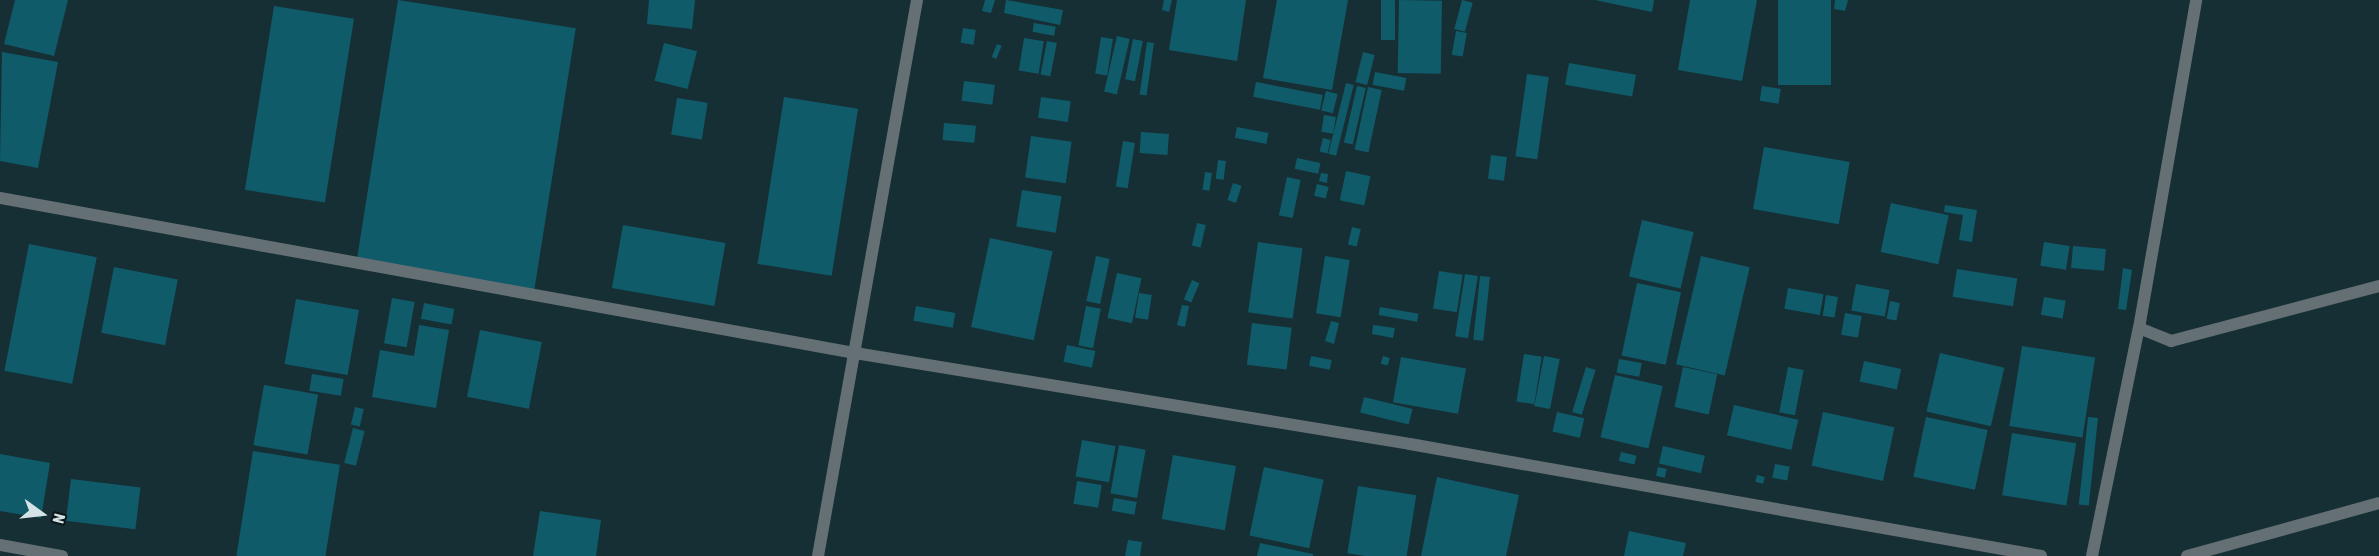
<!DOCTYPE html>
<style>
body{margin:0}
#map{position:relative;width:2379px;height:556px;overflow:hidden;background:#162f35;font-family:"Asap Condensed",sans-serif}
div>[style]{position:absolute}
.building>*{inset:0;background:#105b6a;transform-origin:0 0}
.street>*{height:12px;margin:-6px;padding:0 6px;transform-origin:6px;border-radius:6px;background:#647073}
span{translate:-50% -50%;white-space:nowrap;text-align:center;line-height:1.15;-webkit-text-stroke:6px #0b1618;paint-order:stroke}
.north{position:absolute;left:12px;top:484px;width:60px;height:60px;-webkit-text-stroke:4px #0b1618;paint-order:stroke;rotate:105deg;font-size:16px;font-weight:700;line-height:24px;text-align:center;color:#d5e3e7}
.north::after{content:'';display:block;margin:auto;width:21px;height:27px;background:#d5e3e7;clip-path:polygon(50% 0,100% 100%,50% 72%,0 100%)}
</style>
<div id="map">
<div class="building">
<i style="clip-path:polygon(15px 0,68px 0,54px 56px,4px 44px)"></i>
<i style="left:398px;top:0;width:180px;height:267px;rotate:9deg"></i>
<i style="clip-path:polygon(649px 0,695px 0,692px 29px,647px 24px)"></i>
<i style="clip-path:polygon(985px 0,995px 0,991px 13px,982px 11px)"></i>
<i style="clip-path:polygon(1006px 0,1063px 10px,1060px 25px,1004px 13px)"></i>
<i style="clip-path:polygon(1164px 0,1172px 0,1169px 12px,1162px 10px)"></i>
<i style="clip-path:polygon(1177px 0,1246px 0,1237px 61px,1169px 50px)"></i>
<i style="clip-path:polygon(1277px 0,1348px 0,1332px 90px,1263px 78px)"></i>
<i style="left:1381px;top:0;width:14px;height:40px"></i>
<i style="left:1399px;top:0;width:43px;height:73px;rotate:1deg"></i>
<i style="left:1462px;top:0;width:11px;height:30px;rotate:15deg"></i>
<i style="clip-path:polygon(1595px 0,1654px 0,1652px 12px)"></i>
<i style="clip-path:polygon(1690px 0,1757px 0,1742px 81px,1678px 70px)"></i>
<i style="left:1778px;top:0;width:53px;height:85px"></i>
<i style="clip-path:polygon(1835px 0,1848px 0,1845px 11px,1834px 9px)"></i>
<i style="left:274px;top:6px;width:81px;height:186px;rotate:9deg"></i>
<i style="left:1034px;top:23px;width:22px;height:9px;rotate:10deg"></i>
<i style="left:963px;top:28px;width:13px;height:15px;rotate:9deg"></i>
<i style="left:1456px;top:31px;width:11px;height:24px;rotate:10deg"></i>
<i style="left:1117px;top:36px;width:13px;height:57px;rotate:13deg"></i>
<i style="left:1101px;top:37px;width:12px;height:37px;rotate:9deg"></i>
<i style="left:1024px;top:38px;width:20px;height:33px;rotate:9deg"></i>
<i style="left:1133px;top:39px;width:10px;height:41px;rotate:11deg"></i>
<i style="left:1047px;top:41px;width:10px;height:34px;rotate:11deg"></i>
<i style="left:1147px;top:42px;width:7px;height:53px;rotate:8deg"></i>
<i style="left:664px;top:43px;width:34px;height:39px;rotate:14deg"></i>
<i style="left:997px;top:44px;width:5px;height:14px;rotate:22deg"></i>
<i style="clip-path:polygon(2px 52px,58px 62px,38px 168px,0 161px)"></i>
<i style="left:1363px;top:52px;width:12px;height:31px;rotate:14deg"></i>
<i style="left:1569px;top:63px;width:68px;height:22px;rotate:10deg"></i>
<i style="left:1375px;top:72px;width:32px;height:13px;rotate:11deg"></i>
<i style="left:1527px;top:74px;width:22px;height:83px;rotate:8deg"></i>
<i style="left:964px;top:81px;width:31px;height:20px;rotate:7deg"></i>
<i style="left:1256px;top:82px;width:68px;height:15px;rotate:11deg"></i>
<i style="left:1346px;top:83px;width:8px;height:73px;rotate:14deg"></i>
<i style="left:1357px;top:86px;width:9px;height:58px;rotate:13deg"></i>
<i style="left:1762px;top:86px;width:19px;height:15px;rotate:9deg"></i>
<i style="left:1368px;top:87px;width:14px;height:64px;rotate:12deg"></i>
<i style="left:1326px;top:91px;width:12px;height:20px;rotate:14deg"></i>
<i style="left:784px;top:97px;width:75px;height:169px;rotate:9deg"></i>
<i style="left:1041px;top:97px;width:30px;height:21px;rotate:8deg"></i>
<i style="left:677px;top:98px;width:31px;height:37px;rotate:9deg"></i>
<i style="left:1324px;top:115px;width:12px;height:17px;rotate:9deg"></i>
<i style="left:944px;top:123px;width:32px;height:17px;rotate:5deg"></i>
<i style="left:1237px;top:127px;width:32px;height:11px;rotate:11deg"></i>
<i style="left:1141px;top:132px;width:28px;height:21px;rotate:4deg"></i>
<i style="left:1031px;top:136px;width:41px;height:42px;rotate:8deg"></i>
<i style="left:1323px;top:138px;width:8px;height:14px;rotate:14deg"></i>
<i style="left:1123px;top:141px;width:12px;height:46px;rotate:9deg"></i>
<i style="left:1764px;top:147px;width:87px;height:63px;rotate:10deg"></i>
<i style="left:1491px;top:155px;width:16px;height:24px;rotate:7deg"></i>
<i style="left:1297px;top:158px;width:24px;height:11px;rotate:12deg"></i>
<i style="left:1218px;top:160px;width:8px;height:19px;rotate:7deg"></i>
<i style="left:1346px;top:171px;width:25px;height:30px;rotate:12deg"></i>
<i style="left:1205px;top:172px;width:7px;height:18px;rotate:8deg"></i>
<i style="clip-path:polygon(1321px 173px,1328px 174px,1327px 183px,1319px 181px)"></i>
<i style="left:1287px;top:177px;width:14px;height:39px;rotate:12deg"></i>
<i style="left:1233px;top:183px;width:9px;height:18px;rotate:18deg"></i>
<i style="left:1317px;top:184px;width:12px;height:12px;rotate:14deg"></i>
<i style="left:1022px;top:190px;width:40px;height:37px;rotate:9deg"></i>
<i style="left:1891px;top:203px;width:59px;height:50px;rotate:12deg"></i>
<i style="clip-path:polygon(1945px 205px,1977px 210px,1972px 242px,1959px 240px,1963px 215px,1944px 212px)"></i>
<i style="left:1642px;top:220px;width:53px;height:58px;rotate:13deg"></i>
<i style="left:1197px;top:223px;width:9px;height:23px;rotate:13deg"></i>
<i style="left:623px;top:225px;width:104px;height:64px;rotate:10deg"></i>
<i style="left:1352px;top:227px;width:9px;height:18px;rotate:13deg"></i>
<i style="left:990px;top:238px;width:64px;height:91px;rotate:12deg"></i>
<i style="left:1258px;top:242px;width:45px;height:71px;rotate:8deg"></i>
<i style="left:2044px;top:242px;width:26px;height:24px;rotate:9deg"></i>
<i style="left:29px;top:244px;width:69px;height:129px;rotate:11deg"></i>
<i style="left:2073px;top:246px;width:33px;height:22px;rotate:5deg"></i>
<i style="left:1096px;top:256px;width:14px;height:46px;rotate:12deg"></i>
<i style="left:1325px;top:256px;width:25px;height:58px;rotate:9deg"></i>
<i style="left:1701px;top:256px;width:50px;height:111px;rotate:13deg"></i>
<i style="left:114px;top:267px;width:65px;height:67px;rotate:11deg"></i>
<i style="clip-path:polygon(2123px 268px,2132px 270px,2126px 310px,2118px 309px)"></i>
<i style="left:1957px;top:269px;width:61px;height:28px;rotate:9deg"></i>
<i style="left:1439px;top:271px;width:24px;height:38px;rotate:9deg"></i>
<i style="left:1117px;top:273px;width:25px;height:46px;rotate:12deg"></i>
<i style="left:1465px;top:274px;width:13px;height:63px;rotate:9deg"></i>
<i style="left:1480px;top:276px;width:10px;height:64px;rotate:6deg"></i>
<i style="left:1192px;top:280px;width:8px;height:21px;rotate:23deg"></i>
<i style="left:1637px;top:283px;width:45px;height:74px;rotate:12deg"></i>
<i style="left:1856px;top:284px;width:34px;height:27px;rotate:10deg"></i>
<i style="left:1788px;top:288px;width:36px;height:21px;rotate:10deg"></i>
<i style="left:1139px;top:293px;width:13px;height:25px;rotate:9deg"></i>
<i style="left:1826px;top:295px;width:12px;height:21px;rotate:9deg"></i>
<i style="left:2044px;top:297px;width:22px;height:18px;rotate:10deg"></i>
<i style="left:392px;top:298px;width:23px;height:46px;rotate:10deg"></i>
<i style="left:296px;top:299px;width:64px;height:66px;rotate:10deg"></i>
<i style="left:1890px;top:301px;width:10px;height:18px;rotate:11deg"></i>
<i style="left:424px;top:303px;width:31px;height:16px;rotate:11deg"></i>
<i style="clip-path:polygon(1182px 305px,1189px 306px,1185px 327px,1177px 325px)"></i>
<i style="left:916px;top:306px;width:40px;height:15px;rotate:10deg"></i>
<i style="left:1086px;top:306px;width:15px;height:40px;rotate:11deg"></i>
<i style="left:1380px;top:307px;width:39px;height:8px;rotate:10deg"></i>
<i style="left:1845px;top:313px;width:17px;height:22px;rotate:10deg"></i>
<i style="clip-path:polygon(1331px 321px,1339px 323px,1334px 344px,1325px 341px)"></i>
<i style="left:1252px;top:323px;width:40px;height:42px;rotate:7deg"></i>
<i style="clip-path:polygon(419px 325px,449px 330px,436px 408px,372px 397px,380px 350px,414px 356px)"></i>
<i style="clip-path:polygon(1373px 325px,1395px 328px,1393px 338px,1372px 334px)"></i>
<i style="left:480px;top:330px;width:63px;height:68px;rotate:11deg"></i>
<i style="left:1067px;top:345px;width:29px;height:17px;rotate:12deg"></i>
<i style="left:2022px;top:346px;width:74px;height:81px;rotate:9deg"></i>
<i style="left:1940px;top:353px;width:66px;height:60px;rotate:13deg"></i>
<i style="left:1524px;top:354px;width:18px;height:48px;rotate:9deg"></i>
<i style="left:1311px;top:356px;width:21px;height:10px;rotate:11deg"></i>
<i style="left:1383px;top:356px;width:7px;height:8px;rotate:16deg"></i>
<i style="left:1544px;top:356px;width:16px;height:51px;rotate:11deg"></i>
<i style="left:1401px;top:357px;width:66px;height:46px;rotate:10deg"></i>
<i style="left:1619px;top:359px;width:23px;height:14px;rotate:10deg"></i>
<i style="left:1864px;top:361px;width:38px;height:21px;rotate:12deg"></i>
<i style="left:1586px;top:367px;width:10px;height:47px;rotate:17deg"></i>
<i style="left:1683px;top:367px;width:35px;height:41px;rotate:12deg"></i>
<i style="left:1788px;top:367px;width:16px;height:46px;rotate:11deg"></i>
<i style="left:312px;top:374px;width:32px;height:17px;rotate:9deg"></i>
<i style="left:1615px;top:375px;width:49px;height:64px;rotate:13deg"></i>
<i style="left:264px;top:385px;width:55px;height:61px;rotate:10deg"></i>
<i style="left:1364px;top:397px;width:50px;height:16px;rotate:14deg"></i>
<i style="left:1734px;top:405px;width:66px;height:31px;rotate:13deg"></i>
<i style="left:355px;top:407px;width:9px;height:18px;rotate:13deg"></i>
<i style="left:1557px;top:412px;width:28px;height:20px;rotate:13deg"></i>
<i style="left:1823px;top:412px;width:73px;height:55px;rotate:12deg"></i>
<i style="left:1926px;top:417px;width:63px;height:61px;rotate:12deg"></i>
<i style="left:2088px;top:417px;width:10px;height:88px;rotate:6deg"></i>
<i style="left:353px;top:428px;width:12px;height:36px;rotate:14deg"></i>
<i style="left:2012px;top:433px;width:65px;height:63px;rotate:9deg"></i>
<i style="left:1082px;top:440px;width:34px;height:37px;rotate:10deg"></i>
<i style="left:1119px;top:445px;width:27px;height:49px;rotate:10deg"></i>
<i style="left:1663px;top:446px;width:43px;height:18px;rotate:13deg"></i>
<i style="left:253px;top:451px;width:88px;height:106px;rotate:9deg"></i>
<i style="left:1621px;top:452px;width:16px;height:9px;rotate:14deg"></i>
<i style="clip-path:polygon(0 454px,50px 463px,41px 518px,0 511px)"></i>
<i style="left:1173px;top:455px;width:64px;height:65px;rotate:10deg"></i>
<i style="left:1775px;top:464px;width:15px;height:14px;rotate:11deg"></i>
<i style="left:1264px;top:467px;width:61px;height:70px;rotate:12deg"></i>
<i style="left:1658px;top:467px;width:9px;height:9px;rotate:13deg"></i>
<i style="left:1757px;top:475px;width:8px;height:7px;rotate:14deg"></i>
<i style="clip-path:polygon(1437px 477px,1519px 495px,1506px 556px,1421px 556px)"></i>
<i style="left:71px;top:479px;width:70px;height:42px;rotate:7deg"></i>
<i style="left:1077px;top:481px;width:25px;height:23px;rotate:9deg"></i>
<i style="left:1358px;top:486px;width:59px;height:68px;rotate:9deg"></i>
<i style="left:1114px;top:498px;width:23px;height:13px;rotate:10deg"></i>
<i style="clip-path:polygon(540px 511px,601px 520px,596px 556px,533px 556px)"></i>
<i style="clip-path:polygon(1629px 531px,1686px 543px,1683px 556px,1624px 556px)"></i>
<i style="clip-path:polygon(1128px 540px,1142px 542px,1140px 556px,1125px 556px)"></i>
<i style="clip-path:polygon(1260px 543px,1313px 554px,1313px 556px,1257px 556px)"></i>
</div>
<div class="street">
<i style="left:0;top:198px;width:869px;rotate:10.28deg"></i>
<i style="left:855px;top:353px;width:562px;rotate:9.31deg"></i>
<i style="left:1410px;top:444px;width:641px;rotate:10.06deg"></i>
<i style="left:2139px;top:328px;width:35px;rotate:22deg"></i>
<i style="left:2171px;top:341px;width:215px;rotate:-14.8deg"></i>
<i style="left:0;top:545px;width:63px;rotate:10.1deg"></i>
<i style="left:818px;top:556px;width:565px;rotate:-79.9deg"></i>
<i style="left:2092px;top:556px;width:233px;rotate:-78.4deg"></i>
<i style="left:2139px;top:328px;width:333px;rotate:-80.1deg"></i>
<i style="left:2187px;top:556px;width:199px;rotate:-15.4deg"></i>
</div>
<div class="north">N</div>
</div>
